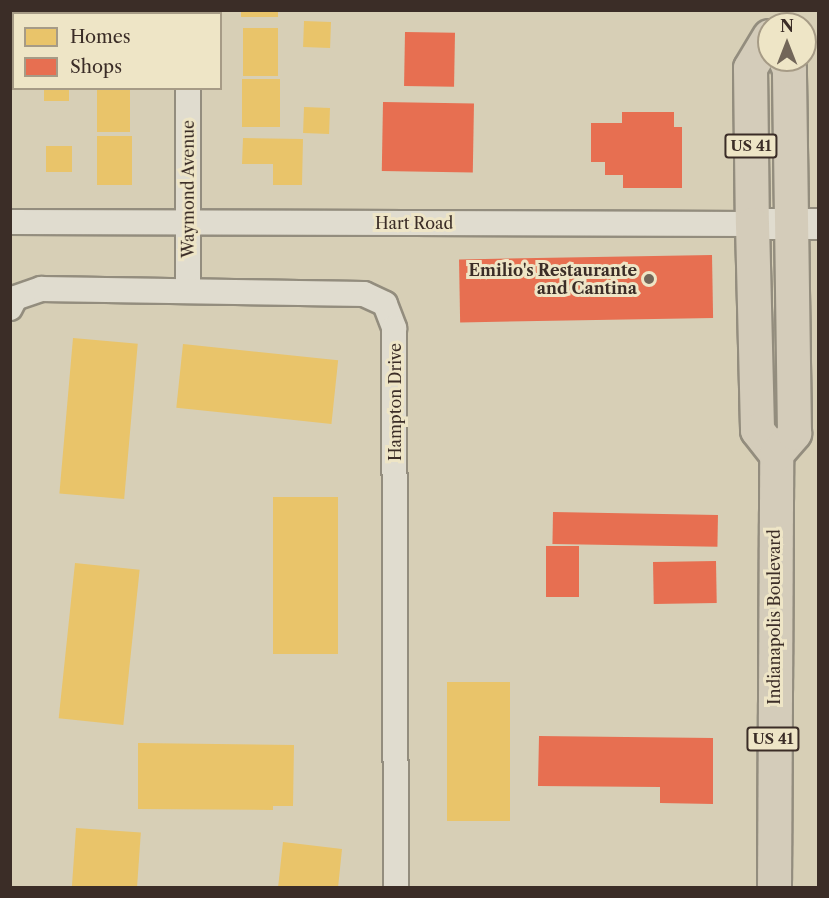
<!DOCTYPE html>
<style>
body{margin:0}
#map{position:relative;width:829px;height:898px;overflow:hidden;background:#d7cfb6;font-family:"Libre Caslon Text",serif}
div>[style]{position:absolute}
.homes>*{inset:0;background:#e9c46a;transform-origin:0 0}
.shops>*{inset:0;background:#e76f51;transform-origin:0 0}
.roads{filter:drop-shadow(2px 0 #938d7e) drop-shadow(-2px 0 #938d7e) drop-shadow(0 2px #938d7e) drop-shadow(0 -2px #938d7e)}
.minor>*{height:24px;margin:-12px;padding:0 12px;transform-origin:12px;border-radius:12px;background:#e0dccf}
.tertiary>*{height:30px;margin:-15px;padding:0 15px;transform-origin:15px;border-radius:15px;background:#e0dccf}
.trunk>*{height:33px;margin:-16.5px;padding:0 16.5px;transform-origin:16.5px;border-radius:16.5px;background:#d4ccba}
.dots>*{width:16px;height:16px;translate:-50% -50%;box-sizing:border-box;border:3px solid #eee5c6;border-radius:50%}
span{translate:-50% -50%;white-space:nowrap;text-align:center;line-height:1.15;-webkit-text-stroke:6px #eee5c6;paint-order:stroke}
.shield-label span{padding:2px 4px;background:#eee5c6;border:2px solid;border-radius:4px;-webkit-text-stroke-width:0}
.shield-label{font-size:15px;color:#3b2d27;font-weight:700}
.street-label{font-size:16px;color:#3b2d27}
.poi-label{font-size:16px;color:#3b2d27;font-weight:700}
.right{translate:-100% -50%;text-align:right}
.frame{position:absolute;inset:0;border:12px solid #3b2d27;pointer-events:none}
.legend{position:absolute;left:12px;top:12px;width:210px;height:78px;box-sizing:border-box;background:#eee5c6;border:2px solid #a69b86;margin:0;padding:8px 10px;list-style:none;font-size:18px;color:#3b2d27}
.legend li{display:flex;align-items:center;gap:12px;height:30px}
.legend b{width:30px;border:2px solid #a69b86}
.north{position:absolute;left:757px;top:12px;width:60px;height:60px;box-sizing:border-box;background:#eee5c6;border:2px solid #a69b86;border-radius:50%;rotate:0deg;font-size:16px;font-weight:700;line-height:24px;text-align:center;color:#3b2d27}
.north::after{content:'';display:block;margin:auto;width:21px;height:27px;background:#726659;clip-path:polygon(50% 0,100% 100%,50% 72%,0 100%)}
</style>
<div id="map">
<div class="homes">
<i style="left:96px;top:10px;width:33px;height:4px"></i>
<i style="left:241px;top:10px;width:37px;height:7px"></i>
<i style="left:304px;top:21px;width:27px;height:26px;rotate:2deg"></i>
<i style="left:243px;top:28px;width:35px;height:48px"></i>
<i style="left:10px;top:46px;width:4px;height:28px"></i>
<i style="left:242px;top:79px;width:38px;height:48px"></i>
<i style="left:44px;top:88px;width:25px;height:13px"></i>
<i style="left:97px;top:88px;width:33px;height:44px"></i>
<i style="left:304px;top:107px;width:26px;height:26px;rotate:2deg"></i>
<i style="left:97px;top:136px;width:35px;height:49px"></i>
<i style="clip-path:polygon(243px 138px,303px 139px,302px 185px,273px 185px,273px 164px,242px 164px)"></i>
<i style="left:46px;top:146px;width:26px;height:26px"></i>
<i style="left:73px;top:338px;width:65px;height:156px;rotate:5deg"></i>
<i style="left:183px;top:344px;width:156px;height:64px;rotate:6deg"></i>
<i style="left:338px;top:497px;width:157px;height:65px;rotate:90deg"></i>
<i style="left:75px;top:563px;width:65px;height:156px;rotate:6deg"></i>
<i style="left:447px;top:682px;width:63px;height:139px"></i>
<i style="clip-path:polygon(138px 743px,294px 745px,293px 806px,273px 806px,273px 810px,138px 809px)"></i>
<i style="left:76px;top:828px;width:65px;height:60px;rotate:4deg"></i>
<i style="clip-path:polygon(283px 842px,342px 849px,338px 888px,278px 888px)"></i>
</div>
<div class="shops">
<i style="left:405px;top:32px;width:50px;height:54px;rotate:1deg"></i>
<i style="left:383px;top:102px;width:91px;height:69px;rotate:1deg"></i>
<i style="clip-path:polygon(622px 112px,674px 112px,674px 127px,682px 127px,682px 188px,623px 188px,623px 175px,605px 175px,605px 162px,591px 162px,591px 123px,622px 123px)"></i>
<i style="left:712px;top:255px;width:63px;height:253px;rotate:89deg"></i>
<i style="left:553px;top:512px;width:165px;height:32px;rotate:1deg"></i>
<i style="left:546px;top:546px;width:33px;height:51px"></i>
<i style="left:716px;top:561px;width:42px;height:63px;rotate:89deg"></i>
<i style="clip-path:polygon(539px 736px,713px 738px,713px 804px,660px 803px,660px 787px,538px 786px)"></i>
</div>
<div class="roads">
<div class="minor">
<i style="left:188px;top:10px;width:4px;rotate:90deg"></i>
<i style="left:188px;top:88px;width:202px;rotate:90deg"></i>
<i style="left:10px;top:222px;width:742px;rotate:0.15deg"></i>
<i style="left:10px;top:308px;width:11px;rotate:-63deg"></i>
<i style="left:15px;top:298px;width:28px;rotate:-19deg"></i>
<i style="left:41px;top:289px;width:323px;rotate:0.9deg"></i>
<i style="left:364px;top:294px;width:23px;rotate:25deg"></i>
<i style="left:385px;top:304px;width:26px;rotate:69deg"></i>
<i style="left:394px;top:328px;width:560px;rotate:89.8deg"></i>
</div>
<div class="tertiary">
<i style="left:752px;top:224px;width:66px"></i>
</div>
<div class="trunk">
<i style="left:769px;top:36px;width:37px;rotate:121deg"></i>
<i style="left:750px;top:68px;width:156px;rotate:89.3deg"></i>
<i style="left:752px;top:224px;width:206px;rotate:88.6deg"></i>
<i style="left:757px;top:430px;width:31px;rotate:52deg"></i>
<i style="left:774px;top:888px;width:434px;rotate:-89.7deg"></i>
<i style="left:776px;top:454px;width:28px;rotate:-49deg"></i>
<i style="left:794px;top:433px;width:364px;rotate:-90.8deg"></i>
<i style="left:789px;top:69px;width:10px;rotate:-114deg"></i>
</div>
</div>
<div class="dots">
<i style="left:649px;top:279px;background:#726659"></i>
</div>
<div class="shield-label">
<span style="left:751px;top:146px">US 41</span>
<span style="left:773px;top:739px">US 41</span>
</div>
<div class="street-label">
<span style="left:188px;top:189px;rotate:-90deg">Waymond Avenue</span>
<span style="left:414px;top:223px">Hart Road</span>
<span style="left:395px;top:402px;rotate:-90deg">Hampton Drive</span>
<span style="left:774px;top:617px;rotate:-90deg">Indianapolis Boulevard</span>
</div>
<div class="poi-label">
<span class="right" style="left:637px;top:279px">Emilio's Restaurante<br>and Cantina</span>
</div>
<div class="frame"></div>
<ul class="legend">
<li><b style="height:16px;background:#e9c46a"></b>Homes</li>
<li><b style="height:16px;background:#e76f51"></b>Shops</li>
</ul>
<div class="north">N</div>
</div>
